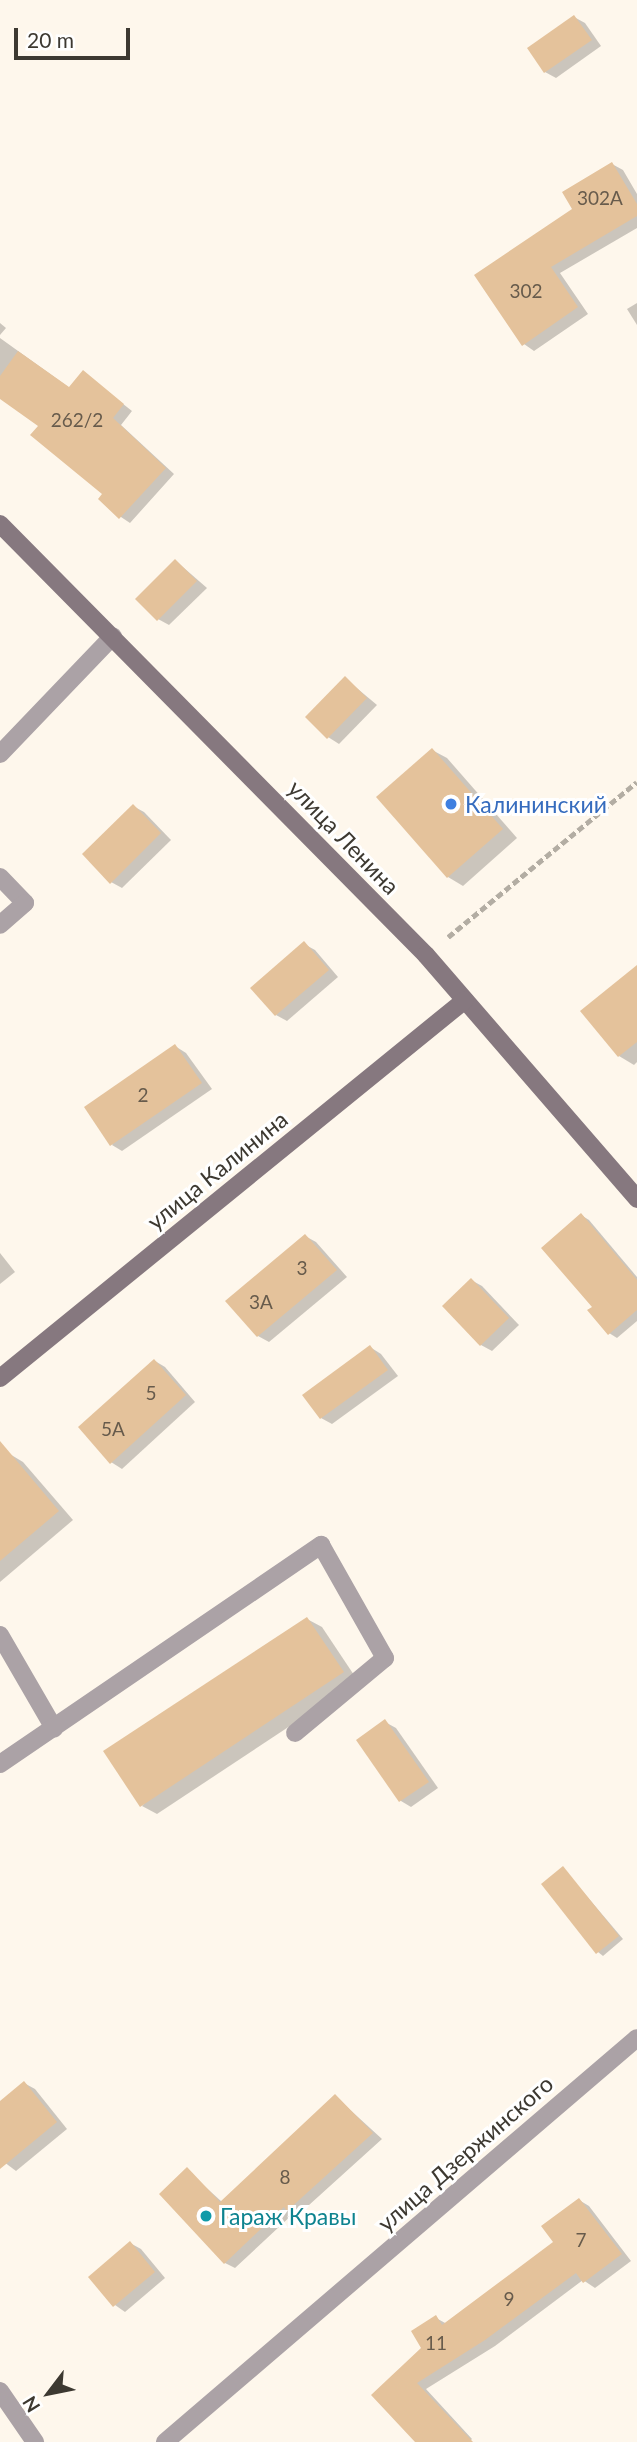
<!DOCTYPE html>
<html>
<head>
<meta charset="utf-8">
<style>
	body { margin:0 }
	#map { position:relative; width:637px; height:2442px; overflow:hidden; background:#fef7ec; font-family:Lato,sans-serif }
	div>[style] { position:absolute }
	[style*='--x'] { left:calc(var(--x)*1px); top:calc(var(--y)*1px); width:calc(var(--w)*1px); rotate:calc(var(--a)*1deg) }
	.shadow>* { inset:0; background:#0003 }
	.building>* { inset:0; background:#e4c29b }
	.path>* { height:4.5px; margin-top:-2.25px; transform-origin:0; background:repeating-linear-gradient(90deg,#b3ada3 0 7px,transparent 0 10.5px) }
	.lane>* { height:18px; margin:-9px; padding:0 9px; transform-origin:9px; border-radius:9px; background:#aba2a6 }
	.street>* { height:18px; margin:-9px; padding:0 9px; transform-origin:9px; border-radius:9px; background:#aba2a6 }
	.secondary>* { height:18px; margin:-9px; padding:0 9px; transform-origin:9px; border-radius:9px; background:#86787f }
	.dots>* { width:19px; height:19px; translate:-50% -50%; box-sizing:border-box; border:4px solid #fff; border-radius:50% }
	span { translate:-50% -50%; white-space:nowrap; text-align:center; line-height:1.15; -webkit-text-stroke:6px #fff; paint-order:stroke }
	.number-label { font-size:19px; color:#675b4c }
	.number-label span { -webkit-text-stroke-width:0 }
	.shop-label { font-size:23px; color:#366cbe }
	.left { translate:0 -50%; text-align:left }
	.street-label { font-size:23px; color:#3d3931 }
	.culture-label { font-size:23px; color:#0d838f }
	.north { position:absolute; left:14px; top:2358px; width:70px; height:70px; -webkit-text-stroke:5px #fff; paint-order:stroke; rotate:238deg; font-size:19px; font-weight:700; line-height:28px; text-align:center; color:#3d3931 }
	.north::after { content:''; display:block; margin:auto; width:24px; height:32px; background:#3d3931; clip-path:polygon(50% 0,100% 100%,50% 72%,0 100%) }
	.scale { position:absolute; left:14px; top:28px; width:116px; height:32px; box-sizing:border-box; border:4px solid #3d3931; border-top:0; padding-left:9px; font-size:21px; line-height:24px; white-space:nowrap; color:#3d3931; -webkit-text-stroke:5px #fff; paint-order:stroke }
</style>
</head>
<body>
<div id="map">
	<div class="shadow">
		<i style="clip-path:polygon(574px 17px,585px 23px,601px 46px,556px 78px,545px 72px)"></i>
		<i style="clip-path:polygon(612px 164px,623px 170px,637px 194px,637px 228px,560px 273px,588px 314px,534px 351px,524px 344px,477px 275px,575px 209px)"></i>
		<i style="clip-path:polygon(637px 303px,637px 325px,627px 309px)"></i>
		<i style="clip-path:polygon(0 323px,6px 328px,0 335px)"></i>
		<i style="clip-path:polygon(0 338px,71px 389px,84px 373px,132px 411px,121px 425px,174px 474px,130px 523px,121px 517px,104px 494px,40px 426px,0 397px)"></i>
		<i style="clip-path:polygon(176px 561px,207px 588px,169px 625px,158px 619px)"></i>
		<i style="clip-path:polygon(346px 679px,377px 705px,339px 744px,328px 737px)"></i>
		<i style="clip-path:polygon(432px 750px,447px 758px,517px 838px,463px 886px,448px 877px)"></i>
		<i style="clip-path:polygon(133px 806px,144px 812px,171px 840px,122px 888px,111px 882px)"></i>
		<i style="clip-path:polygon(304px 944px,315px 950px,338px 977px,287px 1021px,276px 1015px)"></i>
		<i style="clip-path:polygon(637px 968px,637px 1062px,634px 1065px,619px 1056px)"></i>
		<i style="clip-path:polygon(175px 1046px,186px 1053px,212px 1089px,122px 1151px,112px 1145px)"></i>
		<i style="clip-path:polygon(581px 1215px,589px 1220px,637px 1277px,637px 1321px,617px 1338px,609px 1333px,594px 1307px)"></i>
		<i style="clip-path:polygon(305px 1236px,316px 1242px,347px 1277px,269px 1342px,258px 1336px,228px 1301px)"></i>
		<i style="clip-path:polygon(0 1253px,15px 1272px,0 1284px)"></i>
		<i style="clip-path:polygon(471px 1280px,482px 1286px,519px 1325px,492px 1351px,481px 1345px)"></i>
		<i style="clip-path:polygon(370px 1347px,381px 1354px,398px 1376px,332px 1424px,321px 1418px)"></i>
		<i style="clip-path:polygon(155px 1361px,165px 1367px,195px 1402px,122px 1469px,111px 1462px)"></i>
		<i style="clip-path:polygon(8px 1453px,23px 1462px,73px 1520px,0 1582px,0 1460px)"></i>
		<i style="clip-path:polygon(307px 1619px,322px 1627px,358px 1681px,157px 1814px,142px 1806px)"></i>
		<i style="clip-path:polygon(385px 1722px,396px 1728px,438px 1788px,411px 1807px,401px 1801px)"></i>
		<i style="clip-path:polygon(563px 1868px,623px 1939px,603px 1956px,598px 1952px)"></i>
		<i style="clip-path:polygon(24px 2083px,35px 2089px,67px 2129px,16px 2171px,0 2159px,0 2103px)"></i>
		<i style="clip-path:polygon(335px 2096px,382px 2139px,298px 2215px,294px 2213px,235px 2268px,225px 2263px,187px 2170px,222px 2202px)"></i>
		<i style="clip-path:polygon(579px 2200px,589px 2206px,631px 2261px,595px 2288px,583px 2280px,495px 2346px,426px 2389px,472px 2439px,469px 2442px,418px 2442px,374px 2396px,423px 2348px,436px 2318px,447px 2324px,555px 2243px)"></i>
		<i style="clip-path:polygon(130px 2243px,141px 2249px,165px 2278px,125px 2312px,115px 2305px)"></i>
	</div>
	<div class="building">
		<i style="clip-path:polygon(574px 15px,592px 40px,544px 73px,527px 48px)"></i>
		<i style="clip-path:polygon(612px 162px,637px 204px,637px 216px,551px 267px,578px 307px,522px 346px,474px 275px,572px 209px,562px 192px)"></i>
		<i style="clip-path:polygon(18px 351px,69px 387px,83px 370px,124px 404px,113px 418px,166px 468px,119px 519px,98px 499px,102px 494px,30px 435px,38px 426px,0 399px,0 376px)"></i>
		<i style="clip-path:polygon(175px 559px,197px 581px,157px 621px,135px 599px)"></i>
		<i style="clip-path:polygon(345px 676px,367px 698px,327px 739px,305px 717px)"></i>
		<i style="clip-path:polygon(432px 748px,503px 829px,447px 878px,376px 797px)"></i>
		<i style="clip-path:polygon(133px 804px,161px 833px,110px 884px,82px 854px)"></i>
		<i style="clip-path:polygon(304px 941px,329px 970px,275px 1016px,250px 988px)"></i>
		<i style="clip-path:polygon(637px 965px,637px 1042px,618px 1057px,580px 1011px)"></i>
		<i style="clip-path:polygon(175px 1044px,202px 1083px,110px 1146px,84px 1107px)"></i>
		<i style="clip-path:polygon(581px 1213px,637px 1280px,637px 1310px,608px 1335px,587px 1310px,592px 1307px,541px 1248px)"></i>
		<i style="clip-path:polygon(305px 1234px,337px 1270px,257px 1337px,225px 1301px)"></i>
		<i style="clip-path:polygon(471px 1278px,509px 1318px,480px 1346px,442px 1306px)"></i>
		<i style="clip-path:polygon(370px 1345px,388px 1370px,320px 1419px,302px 1395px)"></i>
		<i style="clip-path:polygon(154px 1359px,186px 1395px,110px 1464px,78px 1427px)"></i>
		<i style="clip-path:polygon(0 1441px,59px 1511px,0 1561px)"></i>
		<i style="clip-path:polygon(307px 1617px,344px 1672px,140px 1807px,103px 1751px)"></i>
		<i style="clip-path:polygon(385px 1719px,429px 1782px,399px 1802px,356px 1740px)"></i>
		<i style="clip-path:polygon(563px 1866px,619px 1936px,596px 1954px,541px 1884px)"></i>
		<i style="clip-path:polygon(24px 2081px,57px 2122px,0 2169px,0 2101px)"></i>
		<i style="clip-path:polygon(335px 2094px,373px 2133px,287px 2211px,284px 2207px,224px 2264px,159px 2194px,187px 2167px,220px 2202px)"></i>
		<i style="clip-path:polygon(579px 2198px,622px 2254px,583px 2283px,576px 2273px,485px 2340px,417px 2383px,473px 2442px,415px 2442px,371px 2395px,421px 2348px,411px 2331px,436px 2315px,442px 2325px,553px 2242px,541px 2226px)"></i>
		<i style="clip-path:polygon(130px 2241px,155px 2272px,113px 2307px,88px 2277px)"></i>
	</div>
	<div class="path">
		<i style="--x:448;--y:937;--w:244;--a:-39.4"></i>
	</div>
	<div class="lane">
		<i style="--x:0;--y:754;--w:163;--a:-46.2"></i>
		<i style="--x:0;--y:877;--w:36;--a:46"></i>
		<i style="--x:25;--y:903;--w:33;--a:139"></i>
		<i style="--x:0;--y:1635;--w:108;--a:59.9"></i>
		<i style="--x:0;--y:1764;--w:389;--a:-34.3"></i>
		<i style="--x:321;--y:1545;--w:130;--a:60.5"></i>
		<i style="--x:385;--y:1658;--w:117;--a:140.2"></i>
	</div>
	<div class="street">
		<i style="--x:0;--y:2391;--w:62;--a:55.5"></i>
		<i style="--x:165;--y:2442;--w:621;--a:-40.56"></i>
	</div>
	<div class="secondary">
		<i style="--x:0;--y:524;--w:606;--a:45.33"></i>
		<i style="--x:426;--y:955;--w:323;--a:49.1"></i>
		<i style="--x:0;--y:1378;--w:599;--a:-39.11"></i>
	</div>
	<div class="dots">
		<i style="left:451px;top:804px;background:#3f7fe0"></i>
		<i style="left:206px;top:2216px;background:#0f9aa8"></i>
	</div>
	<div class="number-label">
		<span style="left:600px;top:198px">302А</span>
		<span style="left:526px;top:291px">302</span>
		<span style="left:77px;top:420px">262/2</span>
		<span style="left:143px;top:1095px">2</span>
		<span style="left:302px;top:1268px">3</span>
		<span style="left:261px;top:1302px">3А</span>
		<span style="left:151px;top:1393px">5</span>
		<span style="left:113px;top:1429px">5А</span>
		<span style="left:285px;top:2177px">8</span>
		<span style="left:581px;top:2240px">7</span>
		<span style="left:509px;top:2299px">9</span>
		<span style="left:436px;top:2343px">11</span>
	</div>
	<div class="shop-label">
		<span class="left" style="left:465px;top:804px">Калининский</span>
	</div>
	<div class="street-label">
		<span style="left:344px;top:837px;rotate:46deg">улица Ленина</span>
		<span style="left:217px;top:1170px;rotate:-39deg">улица Калинина</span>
		<span style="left:465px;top:2153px;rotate:-41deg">улица Дзержинского</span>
	</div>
	<div class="culture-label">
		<span class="left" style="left:220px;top:2216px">Гараж Кравы</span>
	</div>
	<div class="north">N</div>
	<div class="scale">20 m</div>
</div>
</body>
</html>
